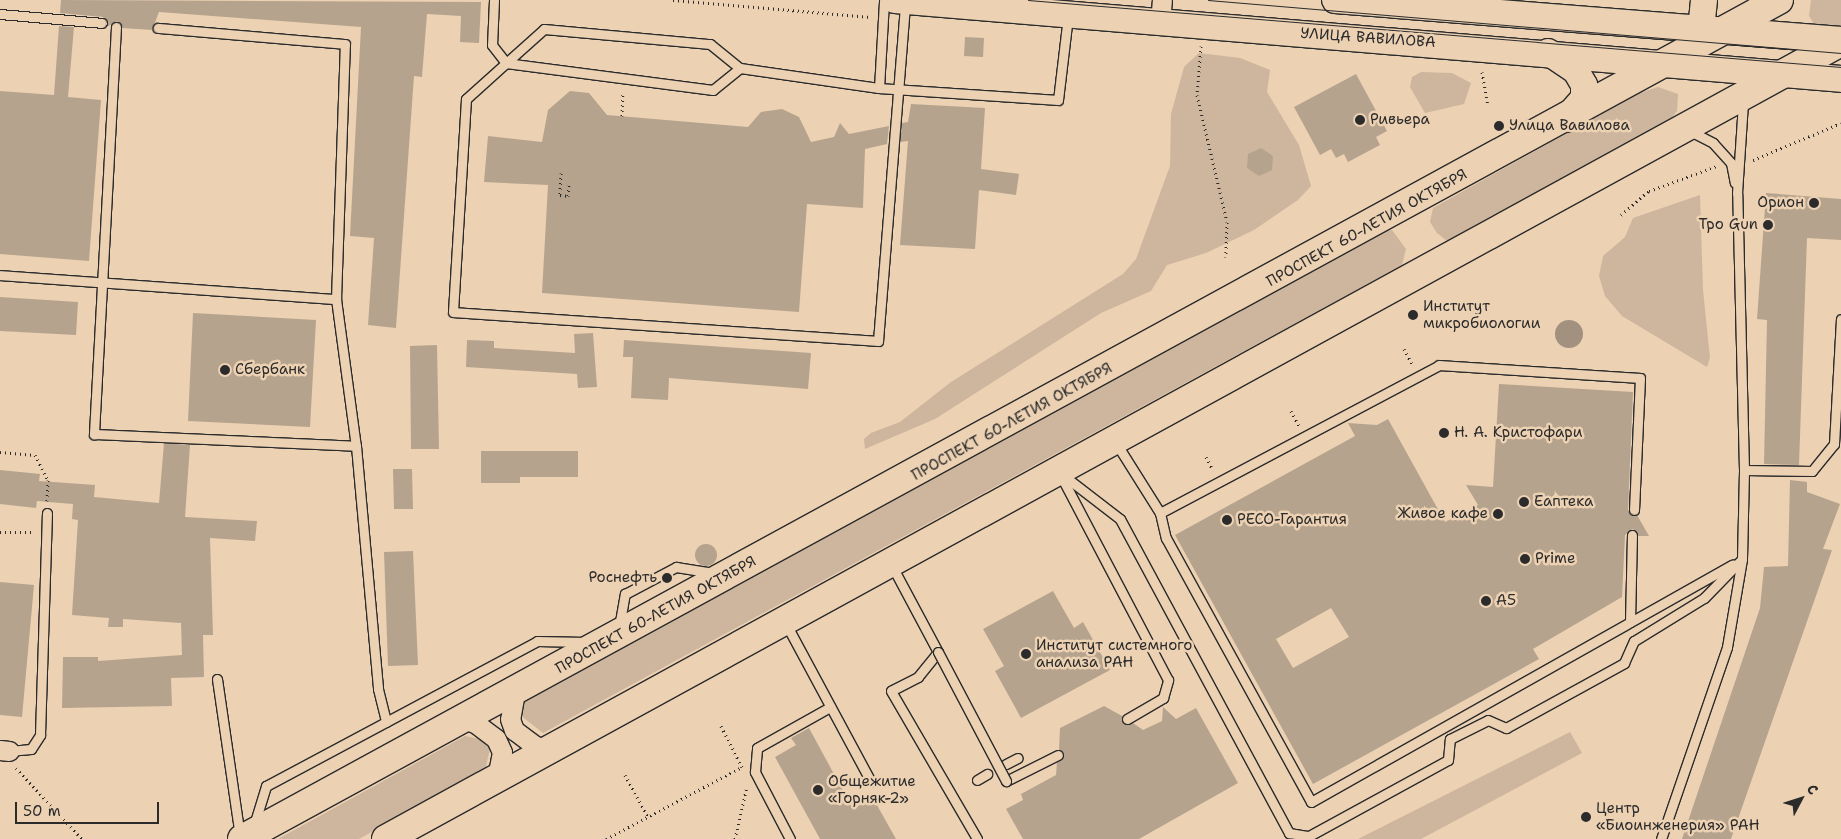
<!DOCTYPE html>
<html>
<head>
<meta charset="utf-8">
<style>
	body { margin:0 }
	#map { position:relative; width:1841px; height:839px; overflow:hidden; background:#ecd1b3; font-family:"Shantell Sans",sans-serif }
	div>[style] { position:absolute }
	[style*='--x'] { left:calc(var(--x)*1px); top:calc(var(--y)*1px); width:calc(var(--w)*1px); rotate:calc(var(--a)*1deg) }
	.green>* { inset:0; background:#cdb69d }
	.water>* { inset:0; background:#a2917f }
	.round { border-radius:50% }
	.building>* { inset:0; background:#b6a38e }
	.path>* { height:3px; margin-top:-1.5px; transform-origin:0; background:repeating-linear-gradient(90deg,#2b2b2b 0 1px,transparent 0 5px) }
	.roads { filter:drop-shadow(1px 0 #2b2b2b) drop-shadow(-1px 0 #2b2b2b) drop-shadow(0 1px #2b2b2b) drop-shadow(0 -1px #2b2b2b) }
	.lane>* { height:9px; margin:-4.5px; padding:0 4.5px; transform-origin:4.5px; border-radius:4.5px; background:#ecd1b3 }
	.street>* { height:19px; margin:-9.5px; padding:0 9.5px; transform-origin:9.5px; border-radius:9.5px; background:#ecd1b3 }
	.secondary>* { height:26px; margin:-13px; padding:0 13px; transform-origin:13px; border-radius:13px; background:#ecd1b3 }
	.primary>* { height:28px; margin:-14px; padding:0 14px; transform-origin:14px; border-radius:14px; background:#ecd1b3 }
	.tram>* { height:1px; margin:-0.5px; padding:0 0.5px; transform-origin:0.5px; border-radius:0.5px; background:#2b2b2b }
	.bridges { filter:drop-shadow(1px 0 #2b2b2b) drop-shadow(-1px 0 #2b2b2b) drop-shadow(0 1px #2b2b2b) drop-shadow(0 -1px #2b2b2b) }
	.lane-bridge>* { height:9px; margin:-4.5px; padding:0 4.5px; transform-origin:4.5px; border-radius:4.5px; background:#ecd1b3 }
	.dots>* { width:14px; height:14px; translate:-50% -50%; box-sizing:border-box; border:2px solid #ecd1b3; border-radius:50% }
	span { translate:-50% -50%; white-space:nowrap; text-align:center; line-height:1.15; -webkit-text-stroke:5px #ecd1b3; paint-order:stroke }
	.street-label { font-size:15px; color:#2b2b2b }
	.poi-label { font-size:15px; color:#2b2b2b }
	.left { translate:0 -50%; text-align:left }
	.right { translate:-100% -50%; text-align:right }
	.north { position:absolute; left:1776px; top:774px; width:50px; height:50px; -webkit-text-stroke:4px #ecd1b3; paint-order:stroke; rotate:50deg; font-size:14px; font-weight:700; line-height:20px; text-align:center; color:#2b2b2b }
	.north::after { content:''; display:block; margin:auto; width:18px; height:22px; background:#2b2b2b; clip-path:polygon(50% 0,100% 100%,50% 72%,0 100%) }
	.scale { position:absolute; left:15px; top:802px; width:144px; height:22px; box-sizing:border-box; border:2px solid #2b2b2b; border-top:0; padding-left:6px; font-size:15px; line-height:18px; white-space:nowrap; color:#2b2b2b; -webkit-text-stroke:4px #ecd1b3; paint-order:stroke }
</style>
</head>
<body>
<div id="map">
	<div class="green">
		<i style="clip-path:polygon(1811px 0,1841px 0,1841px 25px,1815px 25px,1809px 16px)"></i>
		<i style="clip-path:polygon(1199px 53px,1240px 58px,1270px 70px,1267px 92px,1299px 145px,1311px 186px,1298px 200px,1254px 230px,1206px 253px,1167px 265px,1151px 291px,1101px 313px,935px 419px,865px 449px,864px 439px,871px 433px,900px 422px,951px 382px,1123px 274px,1136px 259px,1170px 166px,1171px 114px,1184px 67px)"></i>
		<i style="clip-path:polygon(1421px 72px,1452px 73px,1471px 83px,1464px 104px,1425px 113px,1410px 87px,1412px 77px)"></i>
		<i style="clip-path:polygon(1658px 87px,1678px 94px,1677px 111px,1666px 125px,1459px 239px,1446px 240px,1437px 233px,1430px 222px,1433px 208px,1639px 93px)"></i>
		<i style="clip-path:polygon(1700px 195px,1703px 290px,1710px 358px,1707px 367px,1622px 316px,1605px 296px,1599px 276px,1603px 256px,1625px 237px,1633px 218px)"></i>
		<i style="clip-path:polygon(1392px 230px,1406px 249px,1402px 265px,543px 733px,520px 715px,524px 698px,1378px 232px)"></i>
		<i style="clip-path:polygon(1570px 732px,1582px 753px,1421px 839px,1358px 839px)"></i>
		<i style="clip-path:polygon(465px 736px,484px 740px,490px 749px,485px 770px,359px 839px,278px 839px)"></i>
	</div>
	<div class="water">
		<i class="round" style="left:1555px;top:320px;width:28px;height:28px"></i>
	</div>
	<div class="building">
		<i style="clip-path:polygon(61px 0,481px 2px,479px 43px,460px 42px,461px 16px,427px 14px,422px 77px,414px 76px,396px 328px,368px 325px,374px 238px,350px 236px,361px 27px,159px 12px,152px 30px,122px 28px,117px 21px,107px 27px,103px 17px,60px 13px)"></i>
		<i style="clip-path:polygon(59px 26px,74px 27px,68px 97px,101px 100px,89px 261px,0 254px,0 91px,54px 95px)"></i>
		<i style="clip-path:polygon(965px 37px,984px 38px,983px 57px,964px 56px)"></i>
		<i style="clip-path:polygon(1356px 74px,1387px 131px,1376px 137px,1380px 145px,1348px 162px,1344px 154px,1336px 158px,1331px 149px,1320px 155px,1294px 107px)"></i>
		<i style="clip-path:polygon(570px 91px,589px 93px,607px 115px,748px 127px,761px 112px,782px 109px,799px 117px,811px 142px,834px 137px,840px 123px,849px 134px,889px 126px,887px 144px,865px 149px,863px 208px,807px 204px,799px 312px,542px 293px,548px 185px,484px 182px,488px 136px,542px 142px,548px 110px)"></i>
		<i style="clip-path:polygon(911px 104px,985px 108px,981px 169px,1019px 174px,1016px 195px,979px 190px,975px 249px,900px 245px,908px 141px,900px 142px,902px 123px,908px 122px)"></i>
		<i style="clip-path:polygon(1261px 148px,1273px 156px,1272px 170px,1259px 176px,1247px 168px,1248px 154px)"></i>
		<i style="clip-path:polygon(1766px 193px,1841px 199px,1841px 240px,1807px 238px,1799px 465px,1764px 464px,1767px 320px,1757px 319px)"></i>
		<i style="clip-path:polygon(0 297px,78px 302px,76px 335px,0 331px)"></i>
		<i style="clip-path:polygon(193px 313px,316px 320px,310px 427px,188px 421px)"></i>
		<i style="clip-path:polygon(593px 333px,597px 387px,578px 388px,577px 374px,466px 367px,467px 340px,494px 341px,494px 348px,575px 353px,574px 334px)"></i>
		<i style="clip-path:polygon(624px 340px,811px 353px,808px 389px,669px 378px,668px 400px,631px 398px,633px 357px,623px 357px)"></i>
		<i style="clip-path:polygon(437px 345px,439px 449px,411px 449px,410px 346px)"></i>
		<i style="clip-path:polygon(evenodd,1499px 384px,1633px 392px,1628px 510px,1637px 515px,1649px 536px,1638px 536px,1633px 529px,1625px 535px,1622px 597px,1533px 649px,1539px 659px,1313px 784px,1175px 535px,1355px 436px,1348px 423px,1377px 425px,1388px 419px,1445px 522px,1478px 505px,1466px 485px,1493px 487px,1499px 384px,1331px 608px,1349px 637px,1293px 668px,1276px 639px,1331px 608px)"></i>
		<i style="clip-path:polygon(164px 443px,190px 445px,185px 517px,257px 521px,255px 541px,210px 538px,213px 635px,203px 635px,204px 677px,171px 678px,172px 706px,62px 708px,63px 657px,98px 657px,98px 661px,182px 655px,181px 623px,123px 619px,123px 627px,108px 627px,109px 618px,72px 615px,78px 520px,72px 519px,73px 504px,37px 501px,36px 508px,0 504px,0 470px,40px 474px,39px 481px,95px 485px,94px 497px,159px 503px)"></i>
		<i style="clip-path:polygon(481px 451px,578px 451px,578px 477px,520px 477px,520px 483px,481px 483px)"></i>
		<i style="clip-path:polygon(393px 469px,412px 469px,413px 509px,394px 509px)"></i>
		<i style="clip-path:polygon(1790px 480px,1807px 482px,1807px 492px,1840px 504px,1823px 549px,1832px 550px,1731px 839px,1682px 839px,1760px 608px,1764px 567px,1788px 566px)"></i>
		<i class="round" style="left:695px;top:544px;width:22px;height:22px"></i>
		<i style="clip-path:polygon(413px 551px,418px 665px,388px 666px,384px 552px)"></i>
		<i style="clip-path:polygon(0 582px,34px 585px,22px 717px,0 715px)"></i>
		<i style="clip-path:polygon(1053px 591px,1074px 628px,1083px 622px,1110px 670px,1021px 718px,995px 671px,1004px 666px,983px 629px)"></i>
		<i style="clip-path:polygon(1104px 706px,1122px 716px,1124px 724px,1133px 723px,1143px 730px,1162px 721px,1163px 707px,1176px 719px,1196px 708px,1238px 783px,1139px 839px,1023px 839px,1006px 809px,1023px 800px,1021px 794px,1056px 775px,1057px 762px,1064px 756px,1059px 749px,1060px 728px)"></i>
		<i style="clip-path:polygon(809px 728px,853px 809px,873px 798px,896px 839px,820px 839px,775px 757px,796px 745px,791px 738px)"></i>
	</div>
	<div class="path">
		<i style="--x:673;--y:0;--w:198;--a:4.9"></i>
		<i style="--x:1201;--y:46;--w:49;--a:94.7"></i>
		<i style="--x:1197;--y:95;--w:130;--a:76.7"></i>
		<i style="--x:1227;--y:222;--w:35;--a:92"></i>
		<i style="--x:1482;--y:72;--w:34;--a:80"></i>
		<i style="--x:622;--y:116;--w:24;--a:-88"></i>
		<i style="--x:1753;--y:160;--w:95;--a:-22.8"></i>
		<i style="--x:561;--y:173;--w:22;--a:93"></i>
		<i style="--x:560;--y:195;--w:8;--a:7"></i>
		<i style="--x:568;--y:196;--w:11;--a:-85"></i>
		<i style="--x:1621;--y:215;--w:37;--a:-41"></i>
		<i style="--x:1649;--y:191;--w:72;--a:-20.2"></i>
		<i style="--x:1404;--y:349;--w:17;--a:62"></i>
		<i style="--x:1291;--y:411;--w:17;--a:62"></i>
		<i style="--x:0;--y:452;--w:35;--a:5"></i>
		<i style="--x:35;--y:455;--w:28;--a:63"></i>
		<i style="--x:48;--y:480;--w:21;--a:93"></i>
		<i style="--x:1206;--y:457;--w:15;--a:62"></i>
		<i style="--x:0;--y:532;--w:34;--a:0"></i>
		<i style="--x:16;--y:768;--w:97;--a:47.1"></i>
		<i style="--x:625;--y:775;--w:48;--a:61.3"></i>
		<i style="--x:606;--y:839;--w:154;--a:-27.9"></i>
		<i style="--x:742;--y:767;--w:48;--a:-117.1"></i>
		<i style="--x:735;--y:839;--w:54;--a:-77.2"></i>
	</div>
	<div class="roads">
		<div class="lane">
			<i style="--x:494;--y:0;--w:45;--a:92.5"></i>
			<i style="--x:492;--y:45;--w:23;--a:52"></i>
			<i style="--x:506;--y:63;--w:54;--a:138"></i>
			<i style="--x:466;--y:99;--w:213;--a:93.5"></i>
			<i style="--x:453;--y:312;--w:426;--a:3.9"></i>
			<i style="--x:878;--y:341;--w:339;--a:-85.4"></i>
			<i style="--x:0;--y:14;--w:102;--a:5"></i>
			<i style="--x:116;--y:27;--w:408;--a:93.1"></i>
			<i style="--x:94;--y:434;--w:262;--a:2.6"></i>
			<i style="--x:740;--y:68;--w:35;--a:141"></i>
			<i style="--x:713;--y:90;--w:209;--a:-172.6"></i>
			<i style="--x:506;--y:63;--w:51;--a:-41.8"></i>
			<i style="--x:544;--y:29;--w:167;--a:5.2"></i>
			<i style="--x:710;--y:44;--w:38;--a:39"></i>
			<i style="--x:740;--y:68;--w:140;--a:8.2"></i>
			<i style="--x:879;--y:88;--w:179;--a:3.8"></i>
			<i style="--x:1058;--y:100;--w:85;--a:-83.2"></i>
			<i style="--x:879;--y:88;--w:88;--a:-86.7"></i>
			<i style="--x:1688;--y:130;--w:28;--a:27"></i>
			<i style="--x:1713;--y:143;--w:27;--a:48"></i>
			<i style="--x:1731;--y:163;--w:20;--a:79"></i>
			<i style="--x:0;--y:275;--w:337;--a:4.1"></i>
			<i style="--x:336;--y:299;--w:255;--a:-88"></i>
			<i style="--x:345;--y:44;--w:188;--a:-175.1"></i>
			<i style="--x:336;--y:299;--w:148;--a:82.3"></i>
			<i style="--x:356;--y:446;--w:244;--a:84.8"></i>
			<i style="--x:378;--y:689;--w:34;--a:76"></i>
			<i style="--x:1116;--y:443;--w:83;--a:57.8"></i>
			<i style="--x:1160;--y:513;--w:316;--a:-27.9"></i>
			<i style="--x:1439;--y:365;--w:201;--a:3.7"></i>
			<i style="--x:1640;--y:378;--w:132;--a:92.6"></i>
			<i style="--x:1744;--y:470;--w:68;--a:0.8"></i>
			<i style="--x:1812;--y:471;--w:35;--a:-51"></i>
			<i style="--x:1834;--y:444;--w:125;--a:-86.8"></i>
			<i style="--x:1160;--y:513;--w:26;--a:77"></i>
			<i style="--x:1166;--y:538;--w:301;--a:61.2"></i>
			<i style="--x:1311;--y:802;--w:484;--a:-29.4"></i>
			<i style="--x:892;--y:566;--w:98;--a:61.9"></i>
			<i style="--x:938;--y:652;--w:32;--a:129"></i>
			<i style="--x:918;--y:677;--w:30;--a:153"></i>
			<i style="--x:891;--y:691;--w:171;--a:59.8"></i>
			<i style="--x:1630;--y:622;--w:87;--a:-88.7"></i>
			<i style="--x:786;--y:624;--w:179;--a:61.7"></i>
			<i style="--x:619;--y:627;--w:34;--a:-80"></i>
			<i style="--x:625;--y:594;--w:58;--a:-27.9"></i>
			<i style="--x:676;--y:567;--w:38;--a:9"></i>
			<i style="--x:217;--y:679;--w:159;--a:81.7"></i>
			<i style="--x:1127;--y:719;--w:42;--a:-30.3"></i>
			<i style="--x:1163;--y:698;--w:19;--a:-74"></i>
			<i style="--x:1168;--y:680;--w:235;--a:-117.7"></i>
			<i style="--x:1059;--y:472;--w:77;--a:37.6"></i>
			<i style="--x:1120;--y:519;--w:357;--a:61.7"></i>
			<i style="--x:1289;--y:833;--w:20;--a:9"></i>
			<i style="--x:1309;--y:836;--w:158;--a:-28.7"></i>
			<i style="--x:1448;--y:760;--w:21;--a:-85"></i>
			<i style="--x:1450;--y:739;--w:42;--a:-26.6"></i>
			<i style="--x:1488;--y:720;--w:20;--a:24"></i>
			<i style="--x:1506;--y:728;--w:135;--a:-28.8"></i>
			<i style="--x:1624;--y:663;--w:24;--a:-66"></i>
			<i style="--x:1634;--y:641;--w:82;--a:-31.6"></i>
			<i style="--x:1704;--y:598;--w:54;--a:-45.7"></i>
			<i style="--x:9;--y:751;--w:22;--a:-5"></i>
			<i style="--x:31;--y:749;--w:17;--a:-57"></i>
			<i style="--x:40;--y:735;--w:222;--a:-88.2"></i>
			<i style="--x:1006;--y:764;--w:13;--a:-27"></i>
			<i style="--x:977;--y:780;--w:12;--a:-31"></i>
			<i style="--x:1006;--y:781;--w:58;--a:-26.6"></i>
			<i style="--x:254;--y:825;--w:41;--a:-72.9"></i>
			<i style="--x:266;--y:786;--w:307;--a:-28.1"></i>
			<i style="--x:537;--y:641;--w:49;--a:1.2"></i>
			<i style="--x:790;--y:839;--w:76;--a:-117.6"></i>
			<i style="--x:755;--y:772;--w:24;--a:-85"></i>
			<i style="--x:757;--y:748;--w:84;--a:-29.3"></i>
			<i style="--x:1661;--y:839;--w:203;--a:-71"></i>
			<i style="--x:1727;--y:647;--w:89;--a:-80.3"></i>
			<i style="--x:1742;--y:559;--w:89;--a:-88.7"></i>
			<i style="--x:1744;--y:470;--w:277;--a:-91.4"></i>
			<i style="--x:1737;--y:193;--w:91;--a:-86.2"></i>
		</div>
		<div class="street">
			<i style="--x:1160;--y:22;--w:22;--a:-85"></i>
			<i style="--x:515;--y:692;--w:27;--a:100"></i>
			<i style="--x:510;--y:719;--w:12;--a:70"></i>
			<i style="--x:514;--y:730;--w:26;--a:37"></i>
			<i style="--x:535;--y:746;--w:16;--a:11"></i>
			<i style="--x:462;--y:719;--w:14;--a:17"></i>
			<i style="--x:475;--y:723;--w:26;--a:37"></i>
			<i style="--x:496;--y:739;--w:14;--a:65"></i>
			<i style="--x:502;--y:752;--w:26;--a:101"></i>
			<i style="--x:0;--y:750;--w:9;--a:6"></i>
		</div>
		<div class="secondary">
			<i style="--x:895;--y:0;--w:949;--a:4.77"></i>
			<i style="--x:1335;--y:0;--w:508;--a:4.52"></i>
			<i style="--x:1701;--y:29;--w:29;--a:-84"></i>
			<i style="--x:1548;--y:52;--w:34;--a:34"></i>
			<i style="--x:1576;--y:71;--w:16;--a:60"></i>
			<i style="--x:1584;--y:85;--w:13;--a:90"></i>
			<i style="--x:1584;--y:98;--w:28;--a:131"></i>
		</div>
		<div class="primary">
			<i style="--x:242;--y:839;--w:1751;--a:-28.63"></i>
			<i style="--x:386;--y:839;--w:1659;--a:-28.71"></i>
		</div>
	</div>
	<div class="tram">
		<i style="--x:1028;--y:0;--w:816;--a:4.71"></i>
		<i style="--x:1208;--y:0;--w:635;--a:4.79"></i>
	</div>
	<div class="bridges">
		<div class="lane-bridge">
			<i style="--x:938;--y:652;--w:146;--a:62.2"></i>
		</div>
	</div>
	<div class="dots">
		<i style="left:1360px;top:120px;background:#2b2b2b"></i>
		<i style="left:1499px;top:126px;background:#2b2b2b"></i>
		<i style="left:1814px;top:203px;background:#2b2b2b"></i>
		<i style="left:1768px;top:225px;background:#2b2b2b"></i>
		<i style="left:1413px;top:315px;background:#2b2b2b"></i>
		<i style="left:225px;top:370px;background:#2b2b2b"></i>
		<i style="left:1444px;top:433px;background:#2b2b2b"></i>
		<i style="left:1524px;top:502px;background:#2b2b2b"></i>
		<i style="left:1498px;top:514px;background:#2b2b2b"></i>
		<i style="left:1227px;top:520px;background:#2b2b2b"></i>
		<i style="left:1525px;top:559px;background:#2b2b2b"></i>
		<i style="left:667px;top:578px;background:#2b2b2b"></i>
		<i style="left:1486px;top:601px;background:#2b2b2b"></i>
		<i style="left:1026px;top:654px;background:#2b2b2b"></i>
		<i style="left:818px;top:790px;background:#2b2b2b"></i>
		<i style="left:1586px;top:817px;background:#2b2b2b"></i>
	</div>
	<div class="street-label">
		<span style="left:1368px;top:38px;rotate:4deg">УЛИЦА ВАВИЛОВА</span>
		<span style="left:1367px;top:228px;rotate:-29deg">ПРОСПЕКТ 60-ЛЕТИЯ ОКТЯБРЯ</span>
		<span style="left:1012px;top:422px;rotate:-29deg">ПРОСПЕКТ 60-ЛЕТИЯ ОКТЯБРЯ</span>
		<span style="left:656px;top:615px;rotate:-29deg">ПРОСПЕКТ 60-ЛЕТИЯ ОКТЯБРЯ</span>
	</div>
	<div class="poi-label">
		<span class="left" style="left:1370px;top:120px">Ривьера</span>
		<span class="left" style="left:1509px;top:126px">Улица Вавилова</span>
		<span class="right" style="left:1804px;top:203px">Орион</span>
		<span class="right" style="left:1758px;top:225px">Tpo Gun</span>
		<span class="left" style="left:1423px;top:315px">Институт<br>микробиологии</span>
		<span class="left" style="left:235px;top:370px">Сбербанк</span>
		<span class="left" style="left:1454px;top:433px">Н. А. Кристофари</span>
		<span class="left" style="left:1534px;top:502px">Еаптека</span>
		<span class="right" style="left:1488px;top:514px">Живое кафе</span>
		<span class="left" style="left:1237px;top:520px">РЕСО-Гарантия</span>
		<span class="left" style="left:1535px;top:559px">Prime</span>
		<span class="right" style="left:657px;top:578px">Роснефть</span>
		<span class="left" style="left:1496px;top:601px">А5</span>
		<span class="left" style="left:1036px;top:654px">Институт системного<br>анализа РАН</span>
		<span class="left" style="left:828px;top:790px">Общежитие<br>«Горняк-2»</span>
		<span class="left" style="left:1596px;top:817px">Центр<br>«Биоинженерия» РАН</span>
	</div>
	<div class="north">С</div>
	<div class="scale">50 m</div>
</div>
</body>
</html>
